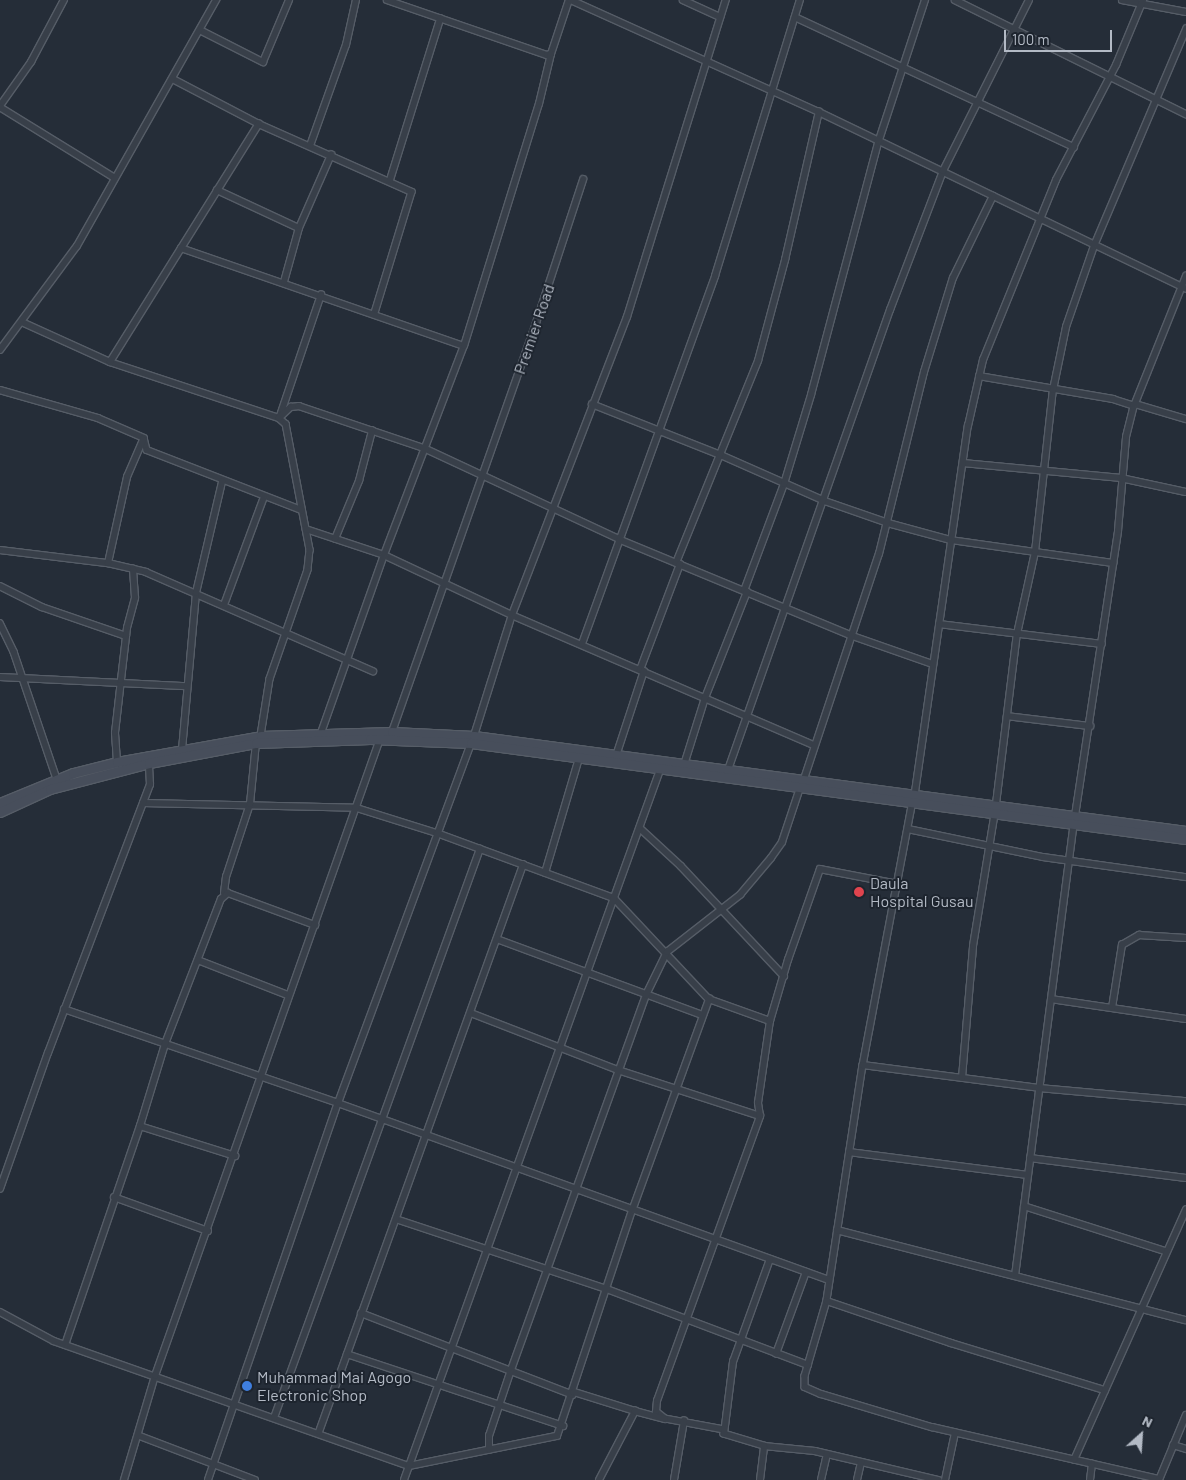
<!DOCTYPE html>
<html>
<head>
<meta charset="utf-8">
<style>
	body { margin:0 }
	#map { position:relative; width:1186px; height:1480px; overflow:hidden; background:#252d38; font-family:Barlow,sans-serif }
	div>[style] { position:absolute }
	[style*='--x'] { left:calc(var(--x)*1px); top:calc(var(--y)*1px); width:calc(var(--w)*1px); rotate:calc(var(--a)*1deg) }
	.roads { filter:drop-shadow(1px 0 #565d67) drop-shadow(-1px 0 #565d67) drop-shadow(0 1px #565d67) drop-shadow(0 -1px #565d67) }
	.street>* { height:5.5px; margin:-2.75px; padding:0 2.75px; transform-origin:2.75px; border-radius:2.75px; background:#383f49 }
	.secondary>* { height:9px; margin:-4.5px; padding:0 4.5px; transform-origin:4.5px; border-radius:4.5px; background:#474e5b }
	.dots>* { width:14px; height:14px; translate:-50% -50%; box-sizing:border-box; border:2px solid #1d242e; border-radius:50% }
	span { translate:-50% -50%; white-space:nowrap; text-align:center; line-height:1.15; -webkit-text-stroke:4px #1d242e; paint-order:stroke }
	.street-label { font-size:16px; color:#b3bac5 }
	.poi-label { font-size:16px; color:#b3bac5 }
	.left { translate:0 -50%; text-align:left }
	.north { position:absolute; left:1116px; top:1410px; width:50px; height:50px; -webkit-text-stroke:4px #1d242e; paint-order:stroke; rotate:26deg; font-size:14px; font-weight:700; line-height:20px; text-align:center; color:#b3bac5 }
	.north::after { content:''; display:block; margin:auto; width:18px; height:22px; background:#b3bac5; clip-path:polygon(50% 0,100% 100%,50% 72%,0 100%) }
	.scale { position:absolute; left:1004px; top:30px; width:108px; height:22px; box-sizing:border-box; border:2px solid #b3bac5; border-top:0; padding-left:6px; font-size:15px; line-height:18px; white-space:nowrap; color:#b3bac5; -webkit-text-stroke:4px #1d242e; paint-order:stroke }
</style>
</head>
<body>
<div id="map">
	<div class="roads">
		<div class="street">
			<i style="--x:387;--y:0;--w:169;--a:19"></i>
			<i style="--x:547;--y:55;--w:4;--a:-14"></i>
			<i style="--x:551;--y:54;--w:57;--a:-71.6"></i>
			<i style="--x:571;--y:0;--w:272;--a:24.3"></i>
			<i style="--x:819;--y:112;--w:407;--a:25.7"></i>
			<i style="--x:683;--y:0;--w:41;--a:24.7"></i>
			<i style="--x:955;--y:0;--w:258;--a:26.3"></i>
			<i style="--x:1122;--y:0;--w:65;--a:10.6"></i>
			<i style="--x:795;--y:17;--w:308;--a:25"></i>
			<i style="--x:200;--y:30;--w:71;--a:26.9"></i>
			<i style="--x:263;--y:62;--w:67;--a:-67.2"></i>
			<i style="--x:173;--y:79;--w:97;--a:27.6"></i>
			<i style="--x:259;--y:124;--w:167;--a:24"></i>
			<i style="--x:412;--y:192;--w:127;--a:107"></i>
			<i style="--x:0;--y:106;--w:54;--a:-54.8"></i>
			<i style="--x:31;--y:62;--w:70;--a:-62"></i>
			<i style="--x:0;--y:107;--w:135;--a:31.7"></i>
			<i style="--x:310;--y:146;--w:107;--a:-70.4"></i>
			<i style="--x:346;--y:45;--w:46;--a:-77.5"></i>
			<i style="--x:390;--y:180;--w:169;--a:-72.7"></i>
			<i style="--x:217;--y:190;--w:90;--a:24.9"></i>
			<i style="--x:181;--y:248;--w:299;--a:19.1"></i>
			<i style="--x:284;--y:282;--w:56;--a:-74.5"></i>
			<i style="--x:299;--y:228;--w:80;--a:-66.3"></i>
			<i style="--x:22;--y:322;--w:97;--a:24.4"></i>
			<i style="--x:110;--y:362;--w:178;--a:18.3"></i>
			<i style="--x:279;--y:418;--w:9;--a:41"></i>
			<i style="--x:286;--y:424;--w:128;--a:79.2"></i>
			<i style="--x:310;--y:550;--w:20;--a:96"></i>
			<i style="--x:308;--y:570;--w:115;--a:109.2"></i>
			<i style="--x:270;--y:679;--w:58;--a:99"></i>
			<i style="--x:0;--y:350;--w:129;--a:-53.5"></i>
			<i style="--x:77;--y:246;--w:283;--a:-60.5"></i>
			<i style="--x:110;--y:362;--w:281;--a:-58"></i>
			<i style="--x:979;--y:376;--w:136;--a:9.7"></i>
			<i style="--x:1113;--y:399;--w:22;--a:18"></i>
			<i style="--x:0;--y:390;--w:102;--a:15.9"></i>
			<i style="--x:98;--y:418;--w:50;--a:23.5"></i>
			<i style="--x:144;--y:438;--w:12;--a:76"></i>
			<i style="--x:147;--y:450;--w:166;--a:21.2"></i>
			<i style="--x:592;--y:404;--w:139;--a:21.6"></i>
			<i style="--x:721;--y:455;--w:114;--a:23.9"></i>
			<i style="--x:825;--y:501;--w:67;--a:19.2"></i>
			<i style="--x:888;--y:523;--w:65;--a:15.1"></i>
			<i style="--x:951;--y:540;--w:164;--a:8.1"></i>
			<i style="--x:1135;--y:404;--w:53;--a:16.4"></i>
			<i style="--x:280;--y:416;--w:128;--a:-71.3"></i>
			<i style="--x:279;--y:418;--w:16;--a:-43"></i>
			<i style="--x:291;--y:407;--w:8;--a:-7"></i>
			<i style="--x:299;--y:406;--w:132;--a:18.6"></i>
			<i style="--x:424;--y:448;--w:217;--a:25"></i>
			<i style="--x:621;--y:540;--w:248;--a:22.5"></i>
			<i style="--x:850;--y:635;--w:88;--a:19.3"></i>
			<i style="--x:963;--y:463;--w:159;--a:5.4"></i>
			<i style="--x:1121;--y:478;--w:66;--a:12.2"></i>
			<i style="--x:306;--y:529;--w:82;--a:18.4"></i>
			<i style="--x:384;--y:555;--w:141;--a:25.1"></i>
			<i style="--x:512;--y:615;--w:329;--a:23.3"></i>
			<i style="--x:335;--y:539;--w:63;--a:-67.5"></i>
			<i style="--x:359;--y:481;--w:52;--a:-75.4"></i>
			<i style="--x:0;--y:550;--w:109;--a:6.9"></i>
			<i style="--x:108;--y:563;--w:39;--a:13"></i>
			<i style="--x:146;--y:572;--w:248;--a:23.6"></i>
			<i style="--x:108;--y:563;--w:88;--a:-77.5"></i>
			<i style="--x:127;--y:477;--w:40;--a:-66.6"></i>
			<i style="--x:676;--y:563;--w:218;--a:-67.9"></i>
			<i style="--x:758;--y:361;--w:105;--a:-75"></i>
			<i style="--x:785;--y:260;--w:152;--a:-77.1"></i>
			<i style="--x:0;--y:586;--w:47;--a:26.6"></i>
			<i style="--x:42;--y:607;--w:89;--a:19"></i>
			<i style="--x:744;--y:591;--w:114;--a:-69.5"></i>
			<i style="--x:784;--y:484;--w:93;--a:-73.1"></i>
			<i style="--x:811;--y:395;--w:264;--a:-75.1"></i>
			<i style="--x:879;--y:140;--w:147;--a:-71.8"></i>
			<i style="--x:224;--y:605;--w:115;--a:-69.7"></i>
			<i style="--x:0;--y:623;--w:32;--a:64"></i>
			<i style="--x:14;--y:652;--w:134;--a:71.3"></i>
			<i style="--x:939;--y:624;--w:164;--a:7"></i>
			<i style="--x:582;--y:644;--w:391;--a:-70.1"></i>
			<i style="--x:715;--y:276;--w:289;--a:-72.9"></i>
			<i style="--x:640;--y:670;--w:113;--a:-69.3"></i>
			<i style="--x:0;--y:677;--w:187;--a:2.8"></i>
			<i style="--x:1007;--y:716;--w:84;--a:6.9"></i>
			<i style="--x:392;--y:732;--w:434;--a:-70.6"></i>
			<i style="--x:536;--y:323;--w:151;--a:-71.8"></i>
			<i style="--x:321;--y:733;--w:189;--a:-70.5"></i>
			<i style="--x:384;--y:555;--w:224;--a:-69.1"></i>
			<i style="--x:464;--y:346;--w:253;--a:-72.8"></i>
			<i style="--x:539;--y:104;--w:51;--a:-76.5"></i>
			<i style="--x:182;--y:750;--w:158;--a:-84.9"></i>
			<i style="--x:196;--y:593;--w:114;--a:-76.8"></i>
			<i style="--x:616;--y:756;--w:89;--a:-71.8"></i>
			<i style="--x:117;--y:762;--w:29;--a:-94"></i>
			<i style="--x:115;--y:733;--w:53;--a:-83.5"></i>
			<i style="--x:121;--y:680;--w:52;--a:-83.4"></i>
			<i style="--x:127;--y:628;--w:31;--a:-75"></i>
			<i style="--x:135;--y:598;--w:29;--a:-94"></i>
			<i style="--x:684;--y:765;--w:70;--a:-72.6"></i>
			<i style="--x:705;--y:698;--w:114;--a:-68.4"></i>
			<i style="--x:728;--y:770;--w:488;--a:-70.6"></i>
			<i style="--x:890;--y:310;--w:149;--a:-69.1"></i>
			<i style="--x:943;--y:171;--w:191;--a:-63.3"></i>
			<i style="--x:804;--y:779;--w:237;--a:-71.6"></i>
			<i style="--x:879;--y:554;--w:187;--a:-76.1"></i>
			<i style="--x:924;--y:372;--w:98;--a:-72.9"></i>
			<i style="--x:953;--y:278;--w:91;--a:-64"></i>
			<i style="--x:915;--y:792;--w:370;--a:-81.8"></i>
			<i style="--x:968;--y:426;--w:68;--a:-77.2"></i>
			<i style="--x:983;--y:360;--w:194;--a:-67.9"></i>
			<i style="--x:1056;--y:180;--w:130;--a:-62.4"></i>
			<i style="--x:1116;--y:65;--w:70;--a:-67.4"></i>
			<i style="--x:913;--y:801;--w:269;--a:100.7"></i>
			<i style="--x:863;--y:1065;--w:239;--a:98.7"></i>
			<i style="--x:827;--y:1301;--w:78;--a:106.3"></i>
			<i style="--x:805;--y:1376;--w:11;--a:90"></i>
			<i style="--x:805;--y:1387;--w:17;--a:24"></i>
			<i style="--x:821;--y:1394;--w:116;--a:16.6"></i>
			<i style="--x:932;--y:1427;--w:233;--a:12.9"></i>
			<i style="--x:143;--y:803;--w:214;--a:1.3"></i>
			<i style="--x:357;--y:808;--w:84;--a:17.4"></i>
			<i style="--x:437;--y:833;--w:189;--a:20.2"></i>
			<i style="--x:614;--y:898;--w:139;--a:46.8"></i>
			<i style="--x:709;--y:999;--w:65;--a:19.8"></i>
			<i style="--x:996;--y:804;--w:171;--a:-83"></i>
			<i style="--x:1017;--y:634;--w:84;--a:-77.6"></i>
			<i style="--x:1035;--y:552;--w:163;--a:-83.7"></i>
			<i style="--x:1053;--y:390;--w:64;--a:-78.3"></i>
			<i style="--x:1066;--y:327;--w:86;--a:-70.9"></i>
			<i style="--x:1094;--y:246;--w:236;--a:-67"></i>
			<i style="--x:640;--y:828;--w:56;--a:42.8"></i>
			<i style="--x:681;--y:866;--w:151;--a:46.9"></i>
			<i style="--x:908;--y:829;--w:138;--a:11.7"></i>
			<i style="--x:1043;--y:857;--w:144;--a:8"></i>
			<i style="--x:545;--y:873;--w:120;--a:-73.5"></i>
			<i style="--x:224;--y:893;--w:16;--a:-83"></i>
			<i style="--x:226;--y:877;--w:77;--a:-71.8"></i>
			<i style="--x:250;--y:804;--w:61;--a:-84.4"></i>
			<i style="--x:497;--y:939;--w:219;--a:20.3"></i>
			<i style="--x:198;--y:960;--w:97;--a:21.3"></i>
			<i style="--x:1051;--y:999;--w:136;--a:8.4"></i>
			<i style="--x:1112;--y:1008;--w:64;--a:-81"></i>
			<i style="--x:1122;--y:945;--w:20;--a:-30"></i>
			<i style="--x:1139;--y:935;--w:47;--a:3.7"></i>
			<i style="--x:64;--y:1009;--w:290;--a:18.9"></i>
			<i style="--x:338;--y:1103;--w:522;--a:19.82"></i>
			<i style="--x:471;--y:1013;--w:158;--a:21.2"></i>
			<i style="--x:618;--y:1070;--w:149;--a:17.9"></i>
			<i style="--x:863;--y:1065;--w:177;--a:7.4"></i>
			<i style="--x:1039;--y:1088;--w:148;--a:5.1"></i>
			<i style="--x:962;--y:1078;--w:132;--a:-85.2"></i>
			<i style="--x:973;--y:946;--w:136;--a:-80.7"></i>
			<i style="--x:140;--y:1126;--w:100;--a:17.5"></i>
			<i style="--x:849;--y:1152;--w:180;--a:7.3"></i>
			<i style="--x:1030;--y:1158;--w:157;--a:7.3"></i>
			<i style="--x:0;--y:1189;--w:144;--a:-70.6"></i>
			<i style="--x:48;--y:1053;--w:287;--a:-69.2"></i>
			<i style="--x:150;--y:785;--w:22;--a:-93"></i>
			<i style="--x:114;--y:1197;--w:100;--a:19.9"></i>
			<i style="--x:1024;--y:1206;--w:148;--a:17.7"></i>
			<i style="--x:396;--y:1219;--w:222;--a:18.4"></i>
			<i style="--x:607;--y:1289;--w:215;--a:20.7"></i>
			<i style="--x:837;--y:1230;--w:360;--a:14.5"></i>
			<i style="--x:1015;--y:1276;--w:464;--a:-82.6"></i>
			<i style="--x:1075;--y:816;--w:288;--a:-81.4"></i>
			<i style="--x:1118;--y:531;--w:94;--a:-85.1"></i>
			<i style="--x:1126;--y:437;--w:32;--a:-76"></i>
			<i style="--x:1134;--y:406;--w:140;--a:-68.2"></i>
			<i style="--x:827;--y:1301;--w:131;--a:18.7"></i>
			<i style="--x:951;--y:1343;--w:161;--a:17"></i>
			<i style="--x:0;--y:1312;--w:61;--a:28.2"></i>
			<i style="--x:54;--y:1341;--w:376;--a:19.4"></i>
			<i style="--x:409;--y:1466;--w:151;--a:-11.5"></i>
			<i style="--x:557;--y:1436;--w:237;--a:-71.6"></i>
			<i style="--x:632;--y:1211;--w:226;--a:-70"></i>
			<i style="--x:361;--y:1313;--w:227;--a:21.1"></i>
			<i style="--x:65;--y:1345;--w:231;--a:-71.1"></i>
			<i style="--x:140;--y:1126;--w:86;--a:-73"></i>
			<i style="--x:165;--y:1044;--w:155;--a:-68.9"></i>
			<i style="--x:221;--y:899;--w:9;--a:-41"></i>
			<i style="--x:228;--y:893;--w:93;--a:20.2"></i>
			<i style="--x:347;--y:1354;--w:228;--a:18.4"></i>
			<i style="--x:776;--y:1354;--w:87;--a:-69.9"></i>
			<i style="--x:574;--y:1392;--w:64;--a:17.3"></i>
			<i style="--x:274;--y:1418;--w:605;--a:-70.1"></i>
			<i style="--x:724;--y:1430;--w:60;--a:-169.4"></i>
			<i style="--x:665;--y:1419;--w:11;--a:-142"></i>
			<i style="--x:656;--y:1412;--w:11;--a:-85"></i>
			<i style="--x:657;--y:1401;--w:303;--a:-70.1"></i>
			<i style="--x:760;--y:1116;--w:13;--a:-99"></i>
			<i style="--x:758;--y:1103;--w:83;--a:-81.7"></i>
			<i style="--x:770;--y:1021;--w:64;--a:-73.6"></i>
			<i style="--x:788;--y:960;--w:96;--a:-70.6"></i>
			<i style="--x:820;--y:869;--w:79;--a:10.9"></i>
			<i style="--x:319;--y:1432;--w:603;--a:-70.21"></i>
			<i style="--x:140;--y:1436;--w:123;--a:20.9"></i>
			<i style="--x:1173;--y:1445;--w:14;--a:17"></i>
			<i style="--x:764;--y:1446;--w:51;--a:5.6"></i>
			<i style="--x:815;--y:1451;--w:127;--a:13.2"></i>
			<i style="--x:489;--y:1450;--w:14;--a:-90"></i>
			<i style="--x:489;--y:1436;--w:70;--a:-71.6"></i>
			<i style="--x:511;--y:1370;--w:399;--a:-70.2"></i>
			<i style="--x:646;--y:995;--w:48;--a:-64"></i>
			<i style="--x:667;--y:952;--w:93;--a:-38"></i>
			<i style="--x:740;--y:895;--w:48;--a:-50"></i>
			<i style="--x:771;--y:858;--w:19;--a:-55"></i>
			<i style="--x:782;--y:842;--w:57;--a:-71.6"></i>
			<i style="--x:1074;--y:1460;--w:274;--a:-65.9"></i>
			<i style="--x:124;--y:1480;--w:109;--a:-73.4"></i>
			<i style="--x:155;--y:1376;--w:676;--a:-70.55"></i>
			<i style="--x:208;--y:1480;--w:399;--a:-71"></i>
			<i style="--x:338;--y:1103;--w:391;--a:-69.7"></i>
			<i style="--x:474;--y:736;--w:127;--a:-72.6"></i>
			<i style="--x:512;--y:615;--w:319;--a:-68.9"></i>
			<i style="--x:627;--y:317;--w:332;--a:-72.7"></i>
			<i style="--x:404;--y:1480;--w:755;--a:-70.17"></i>
			<i style="--x:599;--y:1480;--w:78;--a:-62.4"></i>
			<i style="--x:635;--y:1411;--w:31;--a:15"></i>
			<i style="--x:674;--y:1480;--w:60;--a:-80.4"></i>
			<i style="--x:760;--y:1480;--w:34;--a:-83"></i>
			<i style="--x:764;--y:1446;--w:42;--a:-163.3"></i>
			<i style="--x:724;--y:1434;--w:73;--a:-82.9"></i>
			<i style="--x:733;--y:1362;--w:109;--a:-70.2"></i>
			<i style="--x:821;--y:1480;--w:26;--a:-77"></i>
			<i style="--x:857;--y:1480;--w:18;--a:-77"></i>
			<i style="--x:945;--y:1480;--w:48;--a:-78"></i>
			<i style="--x:1090;--y:1480;--w:16;--a:-83"></i>
			<i style="--x:1159;--y:1480;--w:70;--a:-67.4"></i>
		</div>
		<div class="secondary">
			<i style="--x:0;--y:803;--w:79;--a:-22.3"></i>
			<i style="--x:73;--y:773;--w:45;--a:-14"></i>
			<i style="--x:117;--y:762;--w:146;--a:-10.2"></i>
			<i style="--x:261;--y:736;--w:131;--a:-1.7"></i>
			<i style="--x:392;--y:732;--w:82;--a:2.8"></i>
			<i style="--x:474;--y:736;--w:718;--a:7.6"></i>
			<i style="--x:0;--y:812;--w:55;--a:-24.7"></i>
			<i style="--x:50;--y:789;--w:102;--a:-14.7"></i>
			<i style="--x:149;--y:763;--w:109;--a:-10.6"></i>
			<i style="--x:256;--y:743;--w:114;--a:-2"></i>
			<i style="--x:370;--y:739;--w:101;--a:2.3"></i>
			<i style="--x:471;--y:743;--w:721;--a:7.65"></i>
		</div>
	</div>
	<div class="dots">
		<i style="left:859px;top:892px;background:#e0444e"></i>
		<i style="left:247px;top:1386px;background:#3f7fe0"></i>
	</div>
	<div class="street-label">
		<span style="left:534px;top:329px;rotate:-71deg">Premier Road</span>
	</div>
	<div class="poi-label">
		<span class="left" style="left:870px;top:892px">Daula<br>Hospital Gusau</span>
		<span class="left" style="left:257px;top:1386px">Muhammad Mai Agogo<br>Electronic Shop</span>
	</div>
	<div class="north">N</div>
	<div class="scale">100 m</div>
</div>
</body>
</html>
